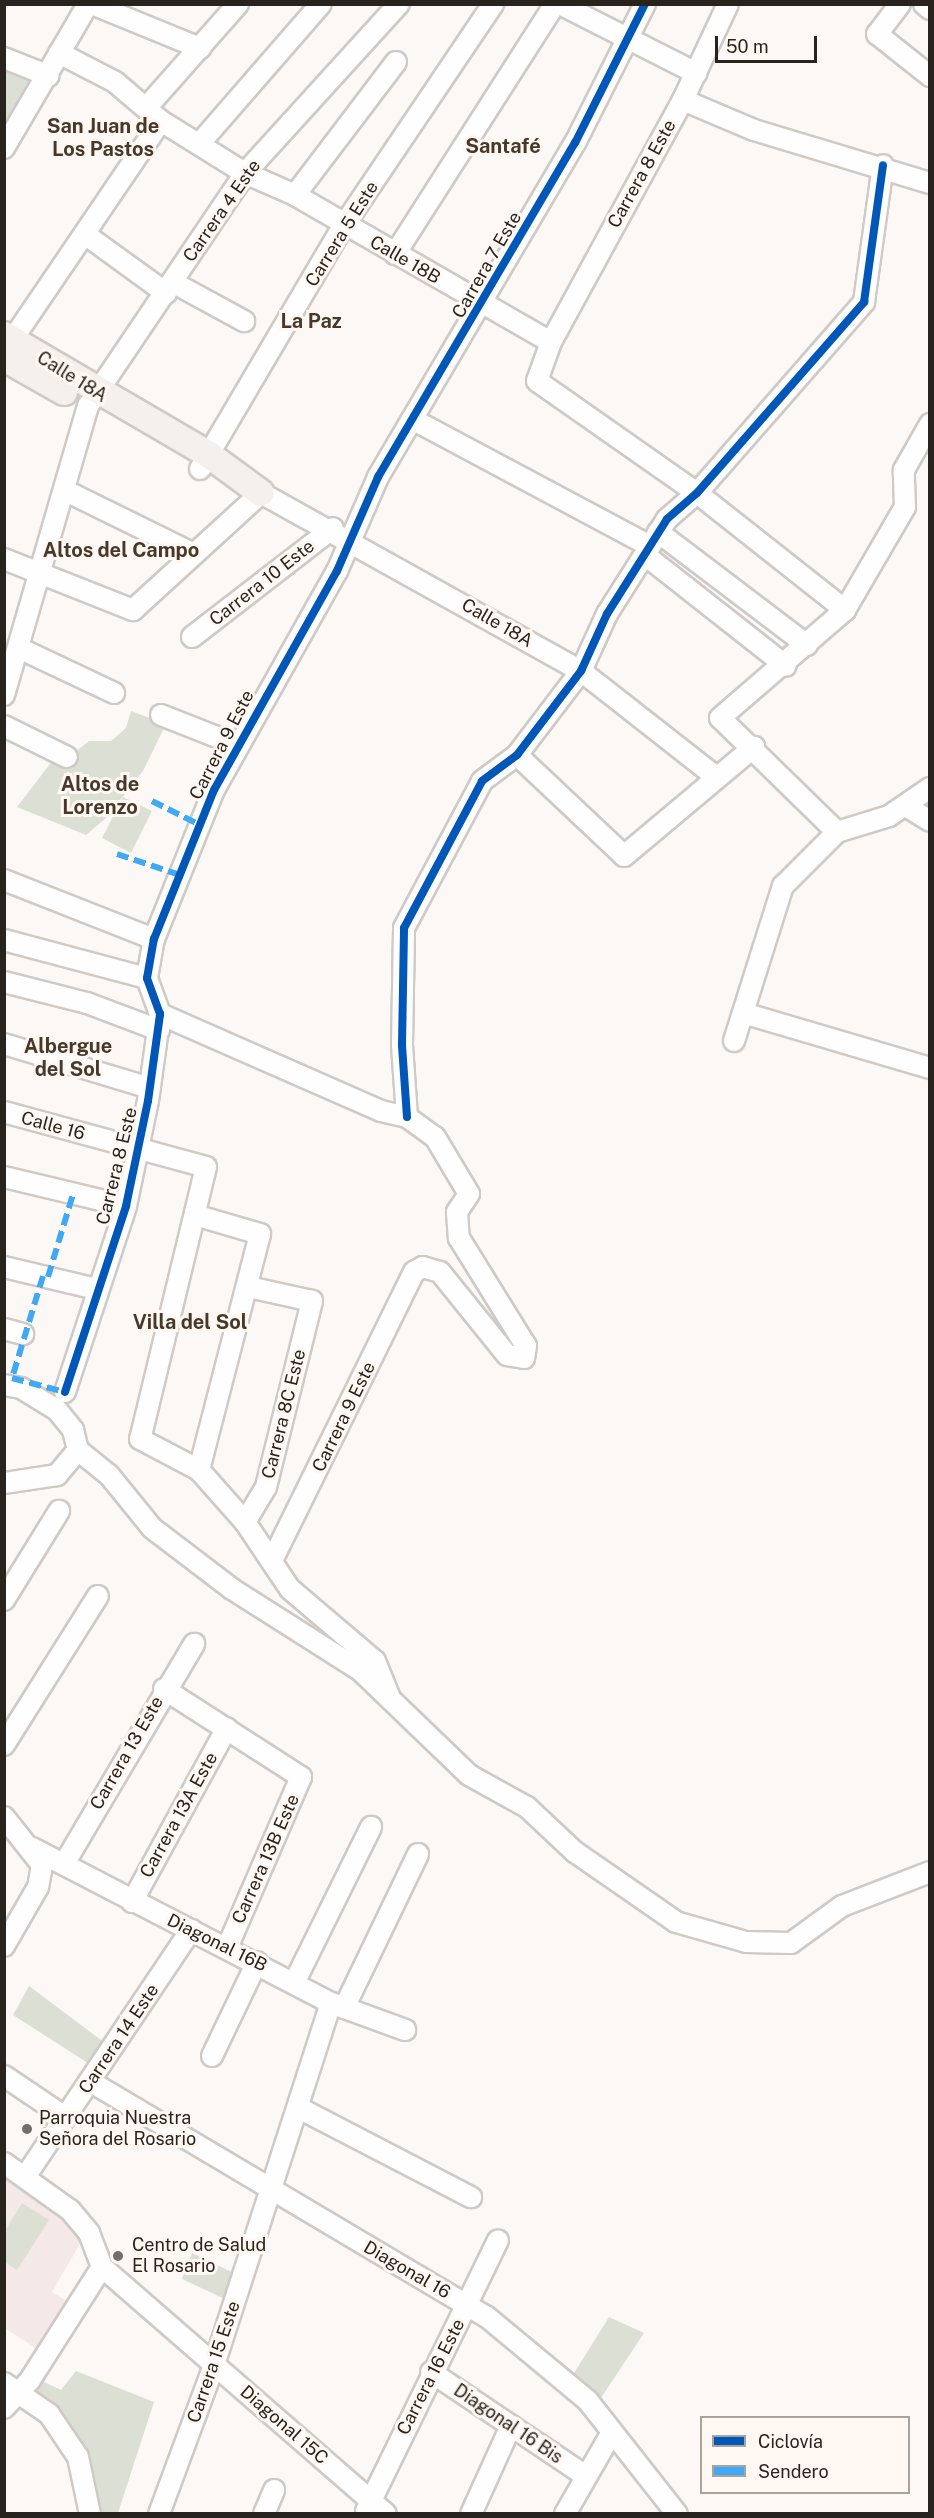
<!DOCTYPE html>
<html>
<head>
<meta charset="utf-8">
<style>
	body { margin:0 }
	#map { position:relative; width:934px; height:2518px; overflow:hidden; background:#fcf8f5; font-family:"Public Sans",sans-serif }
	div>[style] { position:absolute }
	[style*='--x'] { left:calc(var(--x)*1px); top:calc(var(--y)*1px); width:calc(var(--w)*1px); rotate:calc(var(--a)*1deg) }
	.education>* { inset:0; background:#f4e9e7 }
	.green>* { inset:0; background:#dcdfd3 }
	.roads { filter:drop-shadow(2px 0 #cfcac6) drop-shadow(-2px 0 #cfcac6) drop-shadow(0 2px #cfcac6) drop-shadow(0 -2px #cfcac6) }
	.minor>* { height:20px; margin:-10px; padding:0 10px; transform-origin:10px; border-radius:10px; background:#fffefe }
	.major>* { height:26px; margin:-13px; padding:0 13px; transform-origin:13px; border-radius:13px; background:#f6f0ec }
	.quiet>* { height:6px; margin-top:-3px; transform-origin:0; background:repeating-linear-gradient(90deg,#3fa9f5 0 12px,transparent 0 18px) }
	.cycleway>* { height:8px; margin:-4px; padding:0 4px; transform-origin:4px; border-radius:4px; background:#0057b8 }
	.dots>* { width:16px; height:16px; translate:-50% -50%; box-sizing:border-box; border:3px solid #fff8f2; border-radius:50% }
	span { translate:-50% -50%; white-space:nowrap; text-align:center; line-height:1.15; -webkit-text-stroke:6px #fff8f2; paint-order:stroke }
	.street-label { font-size:18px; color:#29231d }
	.poi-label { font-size:18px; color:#29231d }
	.left { translate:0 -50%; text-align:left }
	.neighbourhood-label { font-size:20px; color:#46392b; font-weight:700 }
	.frame { position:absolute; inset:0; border:6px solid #29231d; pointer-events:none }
	.legend { position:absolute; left:700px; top:2416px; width:210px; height:78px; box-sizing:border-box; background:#fff8f2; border:2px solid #a9a39d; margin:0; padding:8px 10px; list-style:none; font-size:18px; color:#29231d }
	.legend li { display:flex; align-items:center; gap:12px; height:30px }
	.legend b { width:30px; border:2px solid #a9a39d }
	.scale { position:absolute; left:715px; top:36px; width:102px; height:27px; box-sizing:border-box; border:3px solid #29231d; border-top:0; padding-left:8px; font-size:18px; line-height:21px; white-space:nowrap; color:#29231d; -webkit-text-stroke:4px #fff8f2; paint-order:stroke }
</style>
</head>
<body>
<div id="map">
	<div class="education">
		<i style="clip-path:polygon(4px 2179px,69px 2222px,81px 2242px,52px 2292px,74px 2305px,43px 2353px,5px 2328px)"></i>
	</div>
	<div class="green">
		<i style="clip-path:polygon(5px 72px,38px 84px,5px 139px)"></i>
		<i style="clip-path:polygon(131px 711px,166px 724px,143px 771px,106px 818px,86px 835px,17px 807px,53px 760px,63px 762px,89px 741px,111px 741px,126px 728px)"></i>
		<i style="clip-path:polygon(123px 797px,152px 811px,131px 853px,102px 838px)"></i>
		<i style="clip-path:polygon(29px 1986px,109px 2046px,91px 2065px,13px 2015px)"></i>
		<i style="clip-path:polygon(22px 2203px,49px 2220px,17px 2270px,5px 2262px,5px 2231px)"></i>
		<i style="clip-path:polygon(192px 2253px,238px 2275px,231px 2302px,182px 2279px)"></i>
		<i style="clip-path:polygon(609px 2317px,644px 2333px,597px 2404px,571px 2378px)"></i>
		<i style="clip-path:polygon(76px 2371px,154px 2402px,118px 2513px,96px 2513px,84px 2456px,34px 2394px,42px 2381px,61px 2390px)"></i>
	</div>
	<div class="roads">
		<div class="minor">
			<i style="--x:92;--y:4;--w:117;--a:22.2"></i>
			<i style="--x:560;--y:4;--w:153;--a:26.9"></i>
			<i style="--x:900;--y:4;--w:38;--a:127"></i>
			<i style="--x:877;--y:34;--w:68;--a:38.4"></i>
			<i style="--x:924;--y:4;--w:8;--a:40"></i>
			<i style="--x:59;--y:53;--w:63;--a:27.4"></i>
			<i style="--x:115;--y:82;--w:60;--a:40.3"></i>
			<i style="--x:161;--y:121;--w:99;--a:31.8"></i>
			<i style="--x:245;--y:173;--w:55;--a:23.7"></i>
			<i style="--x:295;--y:195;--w:295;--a:29.9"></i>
			<i style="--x:551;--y:342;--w:41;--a:109.7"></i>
			<i style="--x:537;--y:381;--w:195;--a:35"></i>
			<i style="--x:697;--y:493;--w:189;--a:38.3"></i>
			<i style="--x:4;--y:58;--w:48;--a:21.8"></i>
			<i style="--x:683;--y:100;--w:77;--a:22.9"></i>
			<i style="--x:754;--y:130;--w:184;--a:16.8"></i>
			<i style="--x:146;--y:108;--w:139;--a:-48.5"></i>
			<i style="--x:200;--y:143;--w:184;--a:-49"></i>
			<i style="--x:4;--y:148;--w:167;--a:-59.7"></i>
			<i style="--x:295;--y:195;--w:167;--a:-52.8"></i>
			<i style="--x:86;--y:235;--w:99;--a:35.9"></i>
			<i style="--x:395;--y:254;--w:297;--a:-57.4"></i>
			<i style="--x:174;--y:283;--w:80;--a:28.5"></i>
			<i style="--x:551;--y:342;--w:276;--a:-61.4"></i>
			<i style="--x:683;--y:100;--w:106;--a:-64.9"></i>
			<i style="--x:4;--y:352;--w:279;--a:-55.8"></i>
			<i style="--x:412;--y:419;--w:270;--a:28.1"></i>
			<i style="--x:200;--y:469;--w:283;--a:-59.5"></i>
			<i style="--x:344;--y:225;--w:267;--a:-56"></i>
			<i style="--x:66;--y:491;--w:143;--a:26.2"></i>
			<i style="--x:658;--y:532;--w:187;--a:37.2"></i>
			<i style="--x:645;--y:555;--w:179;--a:38.2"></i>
			<i style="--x:4;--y:559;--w:139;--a:21.6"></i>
			<i style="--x:133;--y:610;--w:173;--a:-42.4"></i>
			<i style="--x:261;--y:493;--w:366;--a:29.1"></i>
			<i style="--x:581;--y:671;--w:172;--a:38.1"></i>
			<i style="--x:192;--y:637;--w:178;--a:-37.7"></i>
			<i style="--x:21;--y:649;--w:103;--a:25.3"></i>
			<i style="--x:4;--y:695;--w:301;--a:-73.8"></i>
			<i style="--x:88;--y:406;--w:281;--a:-56"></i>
			<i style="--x:245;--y:173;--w:229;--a:-47.7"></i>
			<i style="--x:161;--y:715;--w:82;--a:21.5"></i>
			<i style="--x:4;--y:726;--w:70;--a:26.2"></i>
			<i style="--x:517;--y:755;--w:147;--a:43.3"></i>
			<i style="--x:624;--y:856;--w:170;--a:-40"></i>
			<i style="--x:906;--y:806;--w:28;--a:32"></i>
			<i style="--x:837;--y:832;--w:163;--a:-135.7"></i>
			<i style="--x:720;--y:718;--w:165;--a:-40.8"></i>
			<i style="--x:845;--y:610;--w:119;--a:-59.8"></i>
			<i style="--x:905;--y:507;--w:37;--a:-92"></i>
			<i style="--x:904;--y:470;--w:53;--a:-60.5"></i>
			<i style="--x:4;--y:880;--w:161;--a:21.5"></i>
			<i style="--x:4;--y:940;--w:148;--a:14.9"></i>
			<i style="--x:4;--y:982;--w:86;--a:14.2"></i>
			<i style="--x:87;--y:1003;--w:77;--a:20.6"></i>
			<i style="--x:743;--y:1013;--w:195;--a:16.4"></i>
			<i style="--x:160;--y:1014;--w:241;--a:23.7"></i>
			<i style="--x:381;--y:1111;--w:27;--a:13"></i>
			<i style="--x:407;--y:1117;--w:34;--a:36"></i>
			<i style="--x:435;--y:1137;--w:66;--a:59.2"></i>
			<i style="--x:469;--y:1194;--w:22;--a:124"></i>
			<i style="--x:457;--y:1212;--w:26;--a:86"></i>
			<i style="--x:459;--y:1238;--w:127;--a:58.2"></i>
			<i style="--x:526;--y:1346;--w:12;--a:99"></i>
			<i style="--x:524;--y:1358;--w:17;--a:-170"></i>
			<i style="--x:507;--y:1355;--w:107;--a:-128.9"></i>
			<i style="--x:440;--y:1272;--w:18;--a:-164"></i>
			<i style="--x:423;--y:1267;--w:10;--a:151"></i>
			<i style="--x:414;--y:1272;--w:322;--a:116.2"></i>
			<i style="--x:734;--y:1041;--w:163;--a:-72.5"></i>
			<i style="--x:783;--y:886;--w:76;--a:-45"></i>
			<i style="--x:837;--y:832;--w:54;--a:-17.1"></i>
			<i style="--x:889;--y:816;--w:50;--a:-34.3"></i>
			<i style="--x:4;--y:1044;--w:152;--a:16.8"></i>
			<i style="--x:4;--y:1112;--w:209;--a:15.2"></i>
			<i style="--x:206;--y:1167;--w:280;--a:103.6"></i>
			<i style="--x:140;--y:1439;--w:67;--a:27.7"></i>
			<i style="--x:199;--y:1470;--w:69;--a:48.5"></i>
			<i style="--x:245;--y:1522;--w:81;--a:56.1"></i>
			<i style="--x:290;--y:1589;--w:111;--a:40.3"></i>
			<i style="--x:375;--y:1661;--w:38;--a:68"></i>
			<i style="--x:407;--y:1117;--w:72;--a:-94"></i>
			<i style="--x:402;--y:1045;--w:117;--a:-89"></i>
			<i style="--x:404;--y:928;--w:166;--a:-62"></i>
			<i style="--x:482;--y:781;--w:44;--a:-36.6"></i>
			<i style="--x:517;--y:755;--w:106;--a:-52.7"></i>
			<i style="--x:581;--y:671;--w:63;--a:-65.5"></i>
			<i style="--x:607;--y:614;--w:112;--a:-57.7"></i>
			<i style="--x:667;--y:519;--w:40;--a:-41"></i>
			<i style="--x:697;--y:493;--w:254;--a:-48.8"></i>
			<i style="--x:864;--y:302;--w:138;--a:-82.1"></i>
			<i style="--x:4;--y:1177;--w:125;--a:13.4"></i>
			<i style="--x:195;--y:1215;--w:68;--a:16.3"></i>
			<i style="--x:260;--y:1234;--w:244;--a:104.5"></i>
			<i style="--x:4;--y:1267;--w:95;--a:13.4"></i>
			<i style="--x:4;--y:1329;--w:20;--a:15"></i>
			<i style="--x:4;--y:1385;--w:17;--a:10"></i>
			<i style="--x:21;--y:1388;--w:42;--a:31.4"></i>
			<i style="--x:57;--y:1410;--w:26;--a:51"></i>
			<i style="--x:73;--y:1430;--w:21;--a:76"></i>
			<i style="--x:78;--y:1450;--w:33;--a:130"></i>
			<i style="--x:57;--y:1475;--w:54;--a:171.4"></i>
			<i style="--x:65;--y:1392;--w:196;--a:-71.8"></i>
			<i style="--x:126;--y:1206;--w:107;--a:-78.2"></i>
			<i style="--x:148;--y:1101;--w:88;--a:-82.1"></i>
			<i style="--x:160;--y:1014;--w:38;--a:-110"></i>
			<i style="--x:147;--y:978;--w:40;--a:-80"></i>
			<i style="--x:154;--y:939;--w:161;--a:-68.1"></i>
			<i style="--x:214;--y:790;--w:251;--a:-60.7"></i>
			<i style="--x:337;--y:571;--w:103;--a:-66.4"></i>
			<i style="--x:378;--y:477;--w:388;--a:-59.5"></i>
			<i style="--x:575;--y:143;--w:156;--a:-63.3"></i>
			<i style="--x:78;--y:1450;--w:40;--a:39"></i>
			<i style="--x:109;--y:1475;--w:68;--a:50.9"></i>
			<i style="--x:152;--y:1528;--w:101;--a:37.3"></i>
			<i style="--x:232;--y:1589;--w:153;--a:32.4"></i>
			<i style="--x:361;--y:1671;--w:150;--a:43.9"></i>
			<i style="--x:469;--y:1775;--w:66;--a:28.9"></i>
			<i style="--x:527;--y:1807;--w:66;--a:43.2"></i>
			<i style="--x:575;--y:1852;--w:123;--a:34.7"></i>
			<i style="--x:676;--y:1922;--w:73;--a:15.9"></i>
			<i style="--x:746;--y:1942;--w:45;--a:1.3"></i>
			<i style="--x:791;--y:1943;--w:63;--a:-36"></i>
			<i style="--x:842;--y:1906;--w:94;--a:-21.1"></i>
			<i style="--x:245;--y:1522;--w:41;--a:-59"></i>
			<i style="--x:266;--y:1487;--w:192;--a:-76.1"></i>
			<i style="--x:312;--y:1301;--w:65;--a:-167.5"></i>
			<i style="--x:4;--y:1600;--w:105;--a:-58.3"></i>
			<i style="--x:164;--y:1689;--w:163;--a:32.7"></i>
			<i style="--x:301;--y:1777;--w:184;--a:113.4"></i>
			<i style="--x:4;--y:1745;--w:176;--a:-57.8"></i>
			<i style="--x:4;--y:1817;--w:61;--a:51.6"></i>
			<i style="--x:42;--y:1865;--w:22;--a:100"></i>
			<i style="--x:38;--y:1887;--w:68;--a:120"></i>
			<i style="--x:32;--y:1848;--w:337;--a:27.4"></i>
			<i style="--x:331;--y:2003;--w:79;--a:20"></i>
			<i style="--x:64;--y:1864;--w:256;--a:-59.4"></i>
			<i style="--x:132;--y:1902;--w:198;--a:-61.4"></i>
			<i style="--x:295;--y:1981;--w:172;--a:-63.7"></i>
			<i style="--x:344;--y:2008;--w:171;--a:-64.3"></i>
			<i style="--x:212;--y:2056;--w:104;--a:-64.4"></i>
			<i style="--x:4;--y:2076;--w:73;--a:33.9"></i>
			<i style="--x:91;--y:2082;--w:460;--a:30.7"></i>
			<i style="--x:487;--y:2317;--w:131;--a:39.7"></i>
			<i style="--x:588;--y:2401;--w:144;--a:51.8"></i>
			<i style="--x:299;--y:2108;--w:194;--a:27.4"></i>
			<i style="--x:4;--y:2163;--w:81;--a:35.5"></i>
			<i style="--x:70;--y:2210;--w:30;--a:50"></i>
			<i style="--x:89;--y:2233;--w:36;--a:69"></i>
			<i style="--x:102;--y:2267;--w:376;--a:41"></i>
			<i style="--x:25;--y:2177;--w:298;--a:-56.1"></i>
			<i style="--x:431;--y:2372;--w:187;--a:33.9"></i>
			<i style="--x:4;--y:2383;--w:55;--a:34.6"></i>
			<i style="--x:49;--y:2414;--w:52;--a:56"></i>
			<i style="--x:78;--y:2457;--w:58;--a:78.1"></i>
			<i style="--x:4;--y:2408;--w:38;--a:-47"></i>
			<i style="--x:30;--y:2380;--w:134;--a:-57.5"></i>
			<i style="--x:366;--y:2511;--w:301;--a:-64"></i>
			<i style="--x:159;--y:2514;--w:159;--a:-69.7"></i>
			<i style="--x:214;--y:2365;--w:380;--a:-72.1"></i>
			<i style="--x:264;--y:2514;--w:26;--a:-67"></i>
			<i style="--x:471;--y:2514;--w:97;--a:-65.6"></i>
			<i style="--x:565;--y:2514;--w:92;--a:-60.1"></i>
		</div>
		<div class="major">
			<i style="--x:4;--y:335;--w:238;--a:30.3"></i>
			<i style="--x:209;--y:455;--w:64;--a:36.2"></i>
			<i style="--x:4;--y:358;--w:69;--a:29.5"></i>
		</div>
	</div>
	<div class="quiet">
		<i style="--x:152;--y:801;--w:54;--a:26.6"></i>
		<i style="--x:117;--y:854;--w:66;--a:18.4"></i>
		<i style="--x:43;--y:1276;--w:107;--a:106.9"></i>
		<i style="--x:12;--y:1378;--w:55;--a:14.8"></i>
		<i style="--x:48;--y:1277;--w:87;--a:-73.2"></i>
	</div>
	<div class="cycleway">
		<i style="--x:407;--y:1117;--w:72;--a:-94"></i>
		<i style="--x:402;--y:1045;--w:117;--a:-89"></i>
		<i style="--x:404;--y:928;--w:166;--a:-62"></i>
		<i style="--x:482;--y:781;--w:44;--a:-36.6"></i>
		<i style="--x:517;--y:755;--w:106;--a:-52.7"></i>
		<i style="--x:581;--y:671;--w:63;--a:-65.5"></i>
		<i style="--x:607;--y:614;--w:112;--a:-57.7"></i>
		<i style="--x:667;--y:519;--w:40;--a:-41"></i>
		<i style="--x:697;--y:493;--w:254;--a:-48.8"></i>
		<i style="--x:864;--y:302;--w:138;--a:-82.1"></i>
		<i style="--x:65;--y:1392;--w:196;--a:-71.8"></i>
		<i style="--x:126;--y:1206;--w:107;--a:-78.2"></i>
		<i style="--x:148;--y:1101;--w:88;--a:-82.1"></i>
		<i style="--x:160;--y:1014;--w:38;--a:-110"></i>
		<i style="--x:147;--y:978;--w:40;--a:-80"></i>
		<i style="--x:154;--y:939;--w:161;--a:-68.1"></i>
		<i style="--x:214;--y:790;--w:251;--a:-60.7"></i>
		<i style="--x:337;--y:571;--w:103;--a:-66.4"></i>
		<i style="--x:378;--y:477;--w:388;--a:-59.5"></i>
		<i style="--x:575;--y:143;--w:156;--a:-63.3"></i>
	</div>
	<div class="dots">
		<i style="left:27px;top:2129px;background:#736e69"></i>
		<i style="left:118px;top:2256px;background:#736e69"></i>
	</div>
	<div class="street-label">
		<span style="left:642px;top:174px;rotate:-61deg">Carrera 8 Este</span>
		<span style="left:222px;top:211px;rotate:-55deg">Carrera 4 Este</span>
		<span style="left:342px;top:234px;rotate:-58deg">Carrera 5 Este</span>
		<span style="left:405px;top:260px;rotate:30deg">Calle 18B</span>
		<span style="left:487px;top:265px;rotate:-60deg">Carrera 7 Este</span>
		<span style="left:72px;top:377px;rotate:32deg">Calle 18A</span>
		<span style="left:262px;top:583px;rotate:-38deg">Carrera 10 Este</span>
		<span style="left:497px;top:623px;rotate:30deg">Calle 18A</span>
		<span style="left:222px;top:745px;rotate:-63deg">Carrera 9 Este</span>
		<span style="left:53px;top:1126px;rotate:15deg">Calle 16</span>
		<span style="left:117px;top:1166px;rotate:-76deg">Carrera 8 Este</span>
		<span style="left:284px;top:1414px;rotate:-76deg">Carrera 8C Este</span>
		<span style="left:344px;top:1417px;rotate:-64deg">Carrera 9 Este</span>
		<span style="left:127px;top:1753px;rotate:-60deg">Carrera 13 Este</span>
		<span style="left:179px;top:1815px;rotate:-61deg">Carrera 13A Este</span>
		<span style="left:266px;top:1859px;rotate:-66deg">Carrera 13B Este</span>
		<span style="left:217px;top:1943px;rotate:26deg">Diagonal 16B</span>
		<span style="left:119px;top:2039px;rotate:-56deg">Carrera 14 Este</span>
		<span style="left:407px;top:2270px;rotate:30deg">Diagonal 16</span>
		<span style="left:214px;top:2362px;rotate:-71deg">Carrera 15 Este</span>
		<span style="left:431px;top:2377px;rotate:-63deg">Carrera 16 Este</span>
		<span style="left:508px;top:2424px;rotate:34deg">Diagonal 16 Bis</span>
		<span style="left:284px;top:2425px;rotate:41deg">Diagonal 15C</span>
	</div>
	<div class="poi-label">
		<span class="left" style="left:39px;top:2129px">Parroquia Nuestra<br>Señora del Rosario</span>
		<span class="left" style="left:132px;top:2256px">Centro de Salud<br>El Rosario</span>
	</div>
	<div class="neighbourhood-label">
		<span style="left:103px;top:138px">San Juan de<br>Los Pastos</span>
		<span style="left:503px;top:146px">Santafé</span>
		<span style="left:311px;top:321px">La Paz</span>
		<span style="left:121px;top:550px">Altos del Campo</span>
		<span style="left:100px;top:796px">Altos de<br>Lorenzo</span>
		<span style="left:68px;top:1058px">Albergue<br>del Sol</span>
		<span style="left:190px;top:1322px">Villa del Sol</span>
	</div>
	<div class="frame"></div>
	<ul class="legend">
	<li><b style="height:8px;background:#0057b8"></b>Ciclovía</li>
	<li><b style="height:8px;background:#3fa9f5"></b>Sendero</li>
	</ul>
	<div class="scale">50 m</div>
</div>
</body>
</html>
